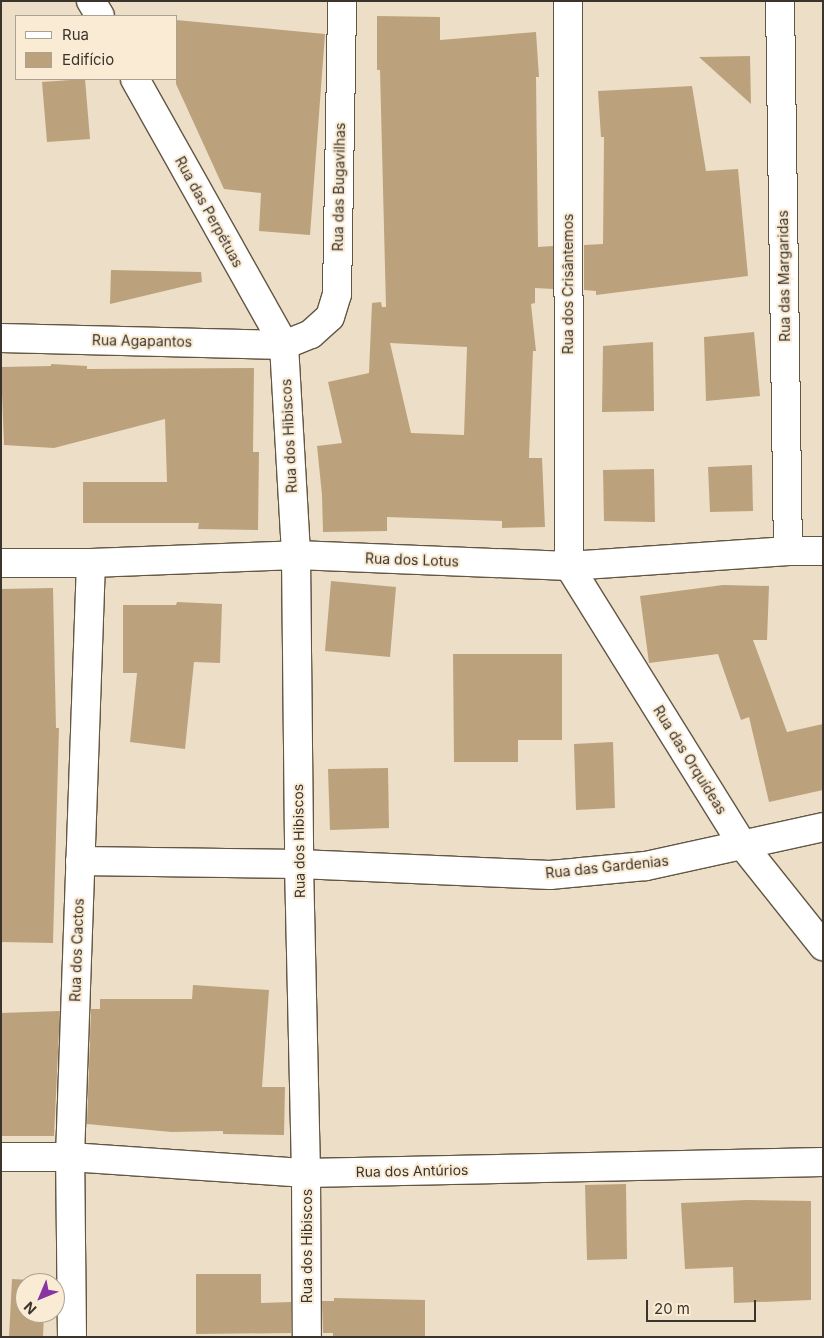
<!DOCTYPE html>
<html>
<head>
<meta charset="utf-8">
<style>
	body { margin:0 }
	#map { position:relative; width:824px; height:1338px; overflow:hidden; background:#eddec7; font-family:Inter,sans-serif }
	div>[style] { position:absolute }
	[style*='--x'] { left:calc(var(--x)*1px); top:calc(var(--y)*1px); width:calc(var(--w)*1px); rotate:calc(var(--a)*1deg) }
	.building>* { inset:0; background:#bba27d }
	.roads { filter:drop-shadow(1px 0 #635643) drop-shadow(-1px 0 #635643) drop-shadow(0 1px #635643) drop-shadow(0 -1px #635643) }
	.minor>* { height:28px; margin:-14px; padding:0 14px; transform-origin:14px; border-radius:14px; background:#fff }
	span { translate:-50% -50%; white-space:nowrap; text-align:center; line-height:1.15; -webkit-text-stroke:4px #faebd4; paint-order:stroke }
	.street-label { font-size:14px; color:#3a342c }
	.frame { position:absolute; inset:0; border:2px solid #3a342c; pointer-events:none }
	.legend { position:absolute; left:15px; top:15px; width:162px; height:65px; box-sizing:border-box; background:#faebd4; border:1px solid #ada291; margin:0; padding:6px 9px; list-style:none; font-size:15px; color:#3a342c }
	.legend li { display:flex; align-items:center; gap:10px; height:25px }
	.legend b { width:25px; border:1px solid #ada291 }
	.north { position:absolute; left:15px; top:1273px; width:50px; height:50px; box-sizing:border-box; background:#faebd4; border:1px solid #ada291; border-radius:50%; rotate:225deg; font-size:14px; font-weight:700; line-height:20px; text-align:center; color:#3a342c }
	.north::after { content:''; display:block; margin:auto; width:18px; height:22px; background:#8834a3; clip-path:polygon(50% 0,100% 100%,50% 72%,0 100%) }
	.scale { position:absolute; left:646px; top:1300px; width:110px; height:22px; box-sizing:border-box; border:2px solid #3a342c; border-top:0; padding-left:6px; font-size:15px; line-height:18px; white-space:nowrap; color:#3a342c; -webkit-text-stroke:4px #faebd4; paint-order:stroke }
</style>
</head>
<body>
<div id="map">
	<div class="building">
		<i style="clip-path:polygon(evenodd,377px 16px,440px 17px,440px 40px,536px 32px,539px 77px,536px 77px,538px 247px,553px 246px,553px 289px,535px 288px,535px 303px,531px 304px,536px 351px,533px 351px,529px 458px,542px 458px,545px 527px,502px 528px,502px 521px,387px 517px,387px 531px,323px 532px,322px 495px,317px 446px,342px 443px,328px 382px,369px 373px,372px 303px,381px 302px,382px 307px,386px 307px,380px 70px,377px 70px,377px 16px,390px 343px,467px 347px,464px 435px,411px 433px,390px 343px)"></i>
		<i style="clip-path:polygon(176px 20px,325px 34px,310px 235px,259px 231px,261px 193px,224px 189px,176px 84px)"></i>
		<i style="clip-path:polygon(750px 56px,751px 104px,699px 57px)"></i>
		<i style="clip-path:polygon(85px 79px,90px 139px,47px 142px,42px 82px)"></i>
		<i style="clip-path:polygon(692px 86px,706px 171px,738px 169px,748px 276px,596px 295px,596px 291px,584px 290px,584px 245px,603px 244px,604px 137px,601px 137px,598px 91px)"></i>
		<i style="clip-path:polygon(111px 270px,201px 272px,202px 282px,110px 304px)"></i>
		<i style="clip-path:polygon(754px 332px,760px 396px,706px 401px,704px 337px)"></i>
		<i style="clip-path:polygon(653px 342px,654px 411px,602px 412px,603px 346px)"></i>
		<i style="clip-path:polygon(51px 364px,87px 366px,87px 369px,254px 368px,253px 452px,259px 452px,258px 530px,198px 529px,199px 523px,83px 523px,83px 482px,167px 482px,165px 419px,54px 448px,4px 445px,1px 367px,51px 366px)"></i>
		<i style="clip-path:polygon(752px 465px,753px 511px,710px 512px,708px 467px)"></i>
		<i style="clip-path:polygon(654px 469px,655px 522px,604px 521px,603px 470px)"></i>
		<i style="clip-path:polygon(331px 581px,396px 587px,390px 657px,325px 651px)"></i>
		<i style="clip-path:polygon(723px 585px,769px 586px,767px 640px,753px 640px,787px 732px,823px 724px,823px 790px,769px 802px,749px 717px,741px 720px,718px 654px,649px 663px,640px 596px)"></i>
		<i style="clip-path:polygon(53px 588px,56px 728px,59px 728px,53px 943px,1px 942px,1px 589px)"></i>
		<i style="clip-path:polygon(177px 602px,222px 604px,220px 663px,194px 662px,185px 749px,130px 742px,137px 673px,123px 673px,123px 605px,176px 605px)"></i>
		<i style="clip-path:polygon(453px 654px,562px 654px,562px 740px,518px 740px,518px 762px,454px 762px)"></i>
		<i style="clip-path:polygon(613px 742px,615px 808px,576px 810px,574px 744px)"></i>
		<i style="clip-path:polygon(388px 768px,389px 828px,330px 830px,328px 769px)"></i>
		<i style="clip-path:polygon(193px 985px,269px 990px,262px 1087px,285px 1087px,284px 1135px,223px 1134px,223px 1131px,171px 1132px,87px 1124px,91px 1009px,100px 1009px,100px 999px,192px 999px)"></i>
		<i style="clip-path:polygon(60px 1011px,54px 1136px,1px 1136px,1px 1013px)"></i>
		<i style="clip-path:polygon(626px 1184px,627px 1259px,587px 1260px,585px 1185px)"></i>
		<i style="clip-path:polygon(747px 1200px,811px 1201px,811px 1300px,734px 1303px,733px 1267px,685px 1269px,681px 1203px)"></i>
		<i style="clip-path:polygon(196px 1274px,261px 1274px,261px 1303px,291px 1302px,291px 1333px,196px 1334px)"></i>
		<i style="clip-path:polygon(12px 1279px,46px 1281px,46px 1283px,25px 1283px,25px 1313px,44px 1313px,43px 1337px,9px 1337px)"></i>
		<i style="clip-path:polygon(334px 1298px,425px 1300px,425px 1337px,333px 1337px,333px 1333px,323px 1333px,322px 1301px,334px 1301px)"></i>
	</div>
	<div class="roads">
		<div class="minor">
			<i style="--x:91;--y:1;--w:17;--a:59"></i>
			<i style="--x:568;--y:1;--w:565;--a:89.9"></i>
			<i style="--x:569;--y:566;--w:331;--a:58.1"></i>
			<i style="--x:744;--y:847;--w:127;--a:51.4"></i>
			<i style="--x:780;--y:1;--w:550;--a:89.17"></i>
			<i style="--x:135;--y:79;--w:305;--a:60.7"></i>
			<i style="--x:284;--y:345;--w:210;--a:86.7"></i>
			<i style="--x:296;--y:555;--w:309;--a:89.4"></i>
			<i style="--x:299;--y:864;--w:309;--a:88.7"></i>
			<i style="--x:306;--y:1173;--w:164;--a:89.7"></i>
			<i style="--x:1;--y:338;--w:283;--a:1.4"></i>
			<i style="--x:284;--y:345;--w:29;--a:-22"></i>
			<i style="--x:311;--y:334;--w:25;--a:-42"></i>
			<i style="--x:330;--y:317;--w:24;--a:-73"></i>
			<i style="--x:337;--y:294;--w:293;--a:-89"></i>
			<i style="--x:1;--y:563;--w:90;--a:0"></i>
			<i style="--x:91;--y:563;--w:205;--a:-2.2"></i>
			<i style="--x:296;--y:555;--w:273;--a:2.3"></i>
			<i style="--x:569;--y:566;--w:220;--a:-3.9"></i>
			<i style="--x:788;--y:551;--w:35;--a:0"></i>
			<i style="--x:80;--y:861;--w:219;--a:0.8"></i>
			<i style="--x:299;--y:864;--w:251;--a:2.5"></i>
			<i style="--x:550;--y:875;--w:96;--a:-5.4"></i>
			<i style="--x:646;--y:866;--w:181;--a:-12.4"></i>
			<i style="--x:1;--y:1157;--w:69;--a:0"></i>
			<i style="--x:70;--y:1157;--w:237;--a:3.9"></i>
			<i style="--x:306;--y:1173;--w:517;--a:-1.22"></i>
			<i style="--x:72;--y:1337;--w:180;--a:-90.6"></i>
			<i style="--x:70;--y:1157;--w:594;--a:-87.98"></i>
		</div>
	</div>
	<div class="street-label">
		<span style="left:339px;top:187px;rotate:-89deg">Rua das Bugavilhas</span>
		<span style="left:209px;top:212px;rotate:61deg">Rua das Perpétuas</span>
		<span style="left:784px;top:276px;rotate:-91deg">Rua das Margaridas</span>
		<span style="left:568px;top:284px;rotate:-90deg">Rua dos Crisântemos</span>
		<span style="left:142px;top:341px;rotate:1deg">Rua Agapantos</span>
		<span style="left:289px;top:436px;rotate:-93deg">Rua dos Hibiscos</span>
		<span style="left:412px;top:560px;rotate:2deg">Rua dos Lotus</span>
		<span style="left:690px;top:760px;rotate:58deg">Rua das Orquídeas</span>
		<span style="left:299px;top:841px;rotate:-91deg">Rua dos Hibiscos</span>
		<span style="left:607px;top:867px;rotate:-6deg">Rua das Gardenias</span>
		<span style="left:77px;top:950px;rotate:-88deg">Rua dos Cactos</span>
		<span style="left:412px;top:1171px;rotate:-1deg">Rua dos Antúrios</span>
		<span style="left:307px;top:1246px;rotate:-90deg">Rua dos Hibiscos</span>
	</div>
	<div class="frame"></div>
	<ul class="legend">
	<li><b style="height:6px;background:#fff"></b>Rua</li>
	<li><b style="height:14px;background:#bba27d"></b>Edifício</li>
	</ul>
	<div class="north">N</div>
	<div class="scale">20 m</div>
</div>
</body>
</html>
